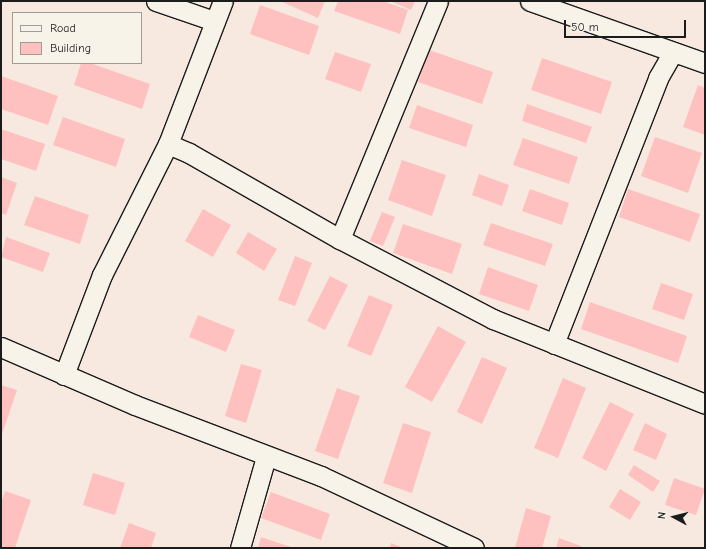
<!DOCTYPE html>
<html>
<head>
<meta charset="utf-8">
<style>
	body { margin:0 }
	#map { position:relative; width:706px; height:549px; overflow:hidden; background:#f8e9e0; font-family:"Comic Neue",sans-serif }
	div>[style] { position:absolute }
	[style*='--x'] { left:calc(var(--x)*1px); top:calc(var(--y)*1px); width:calc(var(--w)*1px); rotate:calc(var(--a)*1deg) }
	.building>* { inset:0; background:#fec1bf }
	.roads { filter:drop-shadow(1px 0 #1c1c1c) drop-shadow(-1px 0 #1c1c1c) drop-shadow(0 1px #1c1c1c) drop-shadow(0 -1px #1c1c1c) }
	.street>* { height:19px; margin:-9.5px; padding:0 9.5px; transform-origin:9.5px; border-radius:9.5px; background:#f7f3e8 }
	span { translate:-50% -50%; white-space:nowrap; text-align:center; line-height:1.15; -webkit-text-stroke:3px #f7f3e8; paint-order:stroke }
	.frame { position:absolute; inset:0; border:2px solid #1c1c1c; pointer-events:none }
	.legend { position:absolute; left:12px; top:12px; width:130px; height:52px; box-sizing:border-box; background:#f7f3e8; border:1px solid #9f9d96; margin:0; padding:5px 7px; list-style:none; font-size:12px; color:#1c1c1c }
	.legend li { display:flex; align-items:center; gap:8px; height:20px }
	.legend b { width:20px; border:1px solid #9f9d96 }
	.north { position:absolute; left:654px; top:497px; width:40px; height:40px; -webkit-text-stroke:3px #f7f3e8; paint-order:stroke; rotate:277deg; font-size:11px; font-weight:700; line-height:16px; text-align:center; color:#1c1c1c }
	.north::after { content:''; display:block; margin:auto; width:14px; height:18px; background:#1c1c1c; clip-path:polygon(50% 0,100% 100%,50% 72%,0 100%) }
	.scale { position:absolute; left:564px; top:20px; width:122px; height:18px; box-sizing:border-box; border:2px solid #1c1c1c; border-top:0; padding-left:5px; font-size:12px; line-height:14px; white-space:nowrap; color:#1c1c1c; -webkit-text-stroke:3px #f7f3e8; paint-order:stroke }
</style>
</head>
<body>
<div id="map">
	<div class="building">
		<i style="clip-path:polygon(280px 1px,325px 1px,318px 18px)"></i>
		<i style="clip-path:polygon(338px 1px,383px 1px,408px 10px,400px 34px,334px 11px)"></i>
		<i style="clip-path:polygon(390px 1px,415px 1px,411px 10px)"></i>
		<i style="clip-path:polygon(260px 5px,319px 26px,309px 55px,250px 34px)"></i>
		<i style="clip-path:polygon(429px 50px,493px 72px,482px 104px,418px 82px)"></i>
		<i style="clip-path:polygon(335px 52px,371px 64px,361px 92px,325px 79px)"></i>
		<i style="clip-path:polygon(542px 58px,612px 82px,601px 114px,531px 90px)"></i>
		<i style="clip-path:polygon(81px 63px,90px 63px,150px 84px,142px 109px,74px 85px)"></i>
		<i style="clip-path:polygon(1px 76px,58px 96px,48px 125px,1px 109px)"></i>
		<i style="clip-path:polygon(698px 85px,705px 88px,705px 135px,683px 127px)"></i>
		<i style="clip-path:polygon(527px 104px,592px 127px,586px 143px,522px 121px)"></i>
		<i style="clip-path:polygon(417px 105px,473px 125px,466px 147px,409px 128px)"></i>
		<i style="clip-path:polygon(63px 117px,125px 139px,116px 167px,53px 145px)"></i>
		<i style="clip-path:polygon(1px 129px,45px 144px,36px 171px,1px 159px)"></i>
		<i style="clip-path:polygon(655px 137px,702px 153px,688px 193px,641px 176px)"></i>
		<i style="clip-path:polygon(523px 138px,578px 157px,569px 184px,513px 165px)"></i>
		<i style="clip-path:polygon(402px 160px,446px 175px,432px 216px,388px 200px)"></i>
		<i style="clip-path:polygon(479px 174px,509px 185px,502px 206px,472px 195px)"></i>
		<i style="clip-path:polygon(1px 177px,17px 183px,6px 215px,1px 213px)"></i>
		<i style="clip-path:polygon(530px 189px,569px 203px,562px 225px,522px 211px)"></i>
		<i style="clip-path:polygon(628px 189px,700px 214px,690px 242px,619px 217px)"></i>
		<i style="clip-path:polygon(35px 196px,89px 215px,80px 244px,24px 225px)"></i>
		<i style="clip-path:polygon(203px 209px,231px 225px,213px 257px,185px 241px)"></i>
		<i style="clip-path:polygon(382px 212px,395px 217px,383px 246px,370px 241px)"></i>
		<i style="clip-path:polygon(491px 223px,553px 244px,545px 266px,483px 245px)"></i>
		<i style="clip-path:polygon(403px 224px,462px 244px,452px 274px,393px 253px)"></i>
		<i style="clip-path:polygon(248px 232px,277px 249px,264px 271px,236px 253px)"></i>
		<i style="clip-path:polygon(6px 237px,50px 253px,43px 272px,1px 257px)"></i>
		<i style="clip-path:polygon(295px 256px,312px 263px,295px 306px,278px 300px)"></i>
		<i style="clip-path:polygon(488px 267px,538px 285px,529px 311px,479px 294px)"></i>
		<i style="clip-path:polygon(330px 276px,348px 285px,325px 330px,307px 321px)"></i>
		<i style="clip-path:polygon(661px 283px,693px 294px,684px 320px,652px 309px)"></i>
		<i style="clip-path:polygon(369px 295px,393px 305px,371px 356px,347px 346px)"></i>
		<i style="clip-path:polygon(590px 302px,687px 336px,678px 363px,581px 329px)"></i>
		<i style="clip-path:polygon(198px 315px,235px 330px,226px 352px,189px 337px)"></i>
		<i style="clip-path:polygon(438px 326px,466px 342px,432px 402px,405px 387px)"></i>
		<i style="clip-path:polygon(482px 357px,507px 368px,482px 424px,457px 412px)"></i>
		<i style="clip-path:polygon(241px 364px,262px 370px,246px 423px,225px 416px)"></i>
		<i style="clip-path:polygon(563px 378px,586px 388px,558px 458px,534px 448px)"></i>
		<i style="clip-path:polygon(1px 385px,17px 390px,1px 437px)"></i>
		<i style="clip-path:polygon(337px 388px,360px 396px,338px 459px,315px 451px)"></i>
		<i style="clip-path:polygon(610px 402px,634px 414px,606px 471px,582px 458px)"></i>
		<i style="clip-path:polygon(403px 423px,431px 432px,412px 493px,383px 483px)"></i>
		<i style="clip-path:polygon(645px 423px,667px 434px,656px 460px,633px 450px)"></i>
		<i style="clip-path:polygon(634px 465px,660px 481px,653px 492px,628px 475px)"></i>
		<i style="clip-path:polygon(93px 473px,125px 483px,115px 515px,83px 505px)"></i>
		<i style="clip-path:polygon(674px 478px,705px 489px,696px 515px,665px 505px)"></i>
		<i style="clip-path:polygon(620px 489px,641px 502px,630px 520px,609px 507px)"></i>
		<i style="clip-path:polygon(5px 491px,31px 500px,15px 548px,1px 548px,1px 503px)"></i>
		<i style="clip-path:polygon(271px 492px,330px 514px,321px 540px,261px 518px)"></i>
		<i style="clip-path:polygon(526px 508px,551px 516px,542px 548px,515px 548px)"></i>
		<i style="clip-path:polygon(129px 523px,156px 533px,151px 548px,120px 548px)"></i>
		<i style="clip-path:polygon(261px 537px,294px 548px,258px 548px)"></i>
		<i style="clip-path:polygon(559px 538px,581px 546px,580px 548px,556px 548px)"></i>
		<i style="clip-path:polygon(391px 543px,404px 548px,390px 548px)"></i>
	</div>
	<div class="roads">
		<div class="street">
			<i style="--x:156;--y:1;--w:61;--a:19"></i>
			<i style="--x:530;--y:1;--w:186;--a:19.5"></i>
			<i style="--x:168;--y:144;--w:23;--a:23"></i>
			<i style="--x:189;--y:153;--w:174;--a:29.7"></i>
			<i style="--x:340;--y:239;--w:173;--a:27.6"></i>
			<i style="--x:493;--y:319;--w:228;--a:21.8"></i>
			<i style="--x:340;--y:239;--w:257;--a:-67.6"></i>
			<i style="--x:554;--y:344;--w:286;--a:-68.6"></i>
			<i style="--x:658;--y:78;--w:30;--a:-60"></i>
			<i style="--x:1;--y:347;--w:146;--a:23.4"></i>
			<i style="--x:135;--y:405;--w:199;--a:20.9"></i>
			<i style="--x:321;--y:476;--w:169;--a:25.2"></i>
			<i style="--x:64;--y:375;--w:107;--a:-69.2"></i>
			<i style="--x:102;--y:275;--w:147;--a:-63.3"></i>
			<i style="--x:168;--y:144;--w:153;--a:-69"></i>
			<i style="--x:240;--y:548;--w:95;--a:-74.1"></i>
		</div>
	</div>
	<div class="frame"></div>
	<ul class="legend">
	<li><b style="height:5px;background:#f7f3e8"></b>Road</li>
	<li><b style="height:11px;background:#fec1bf"></b>Building</li>
	</ul>
	<div class="north">N</div>
	<div class="scale">50 m</div>
</div>
</body>
</html>
